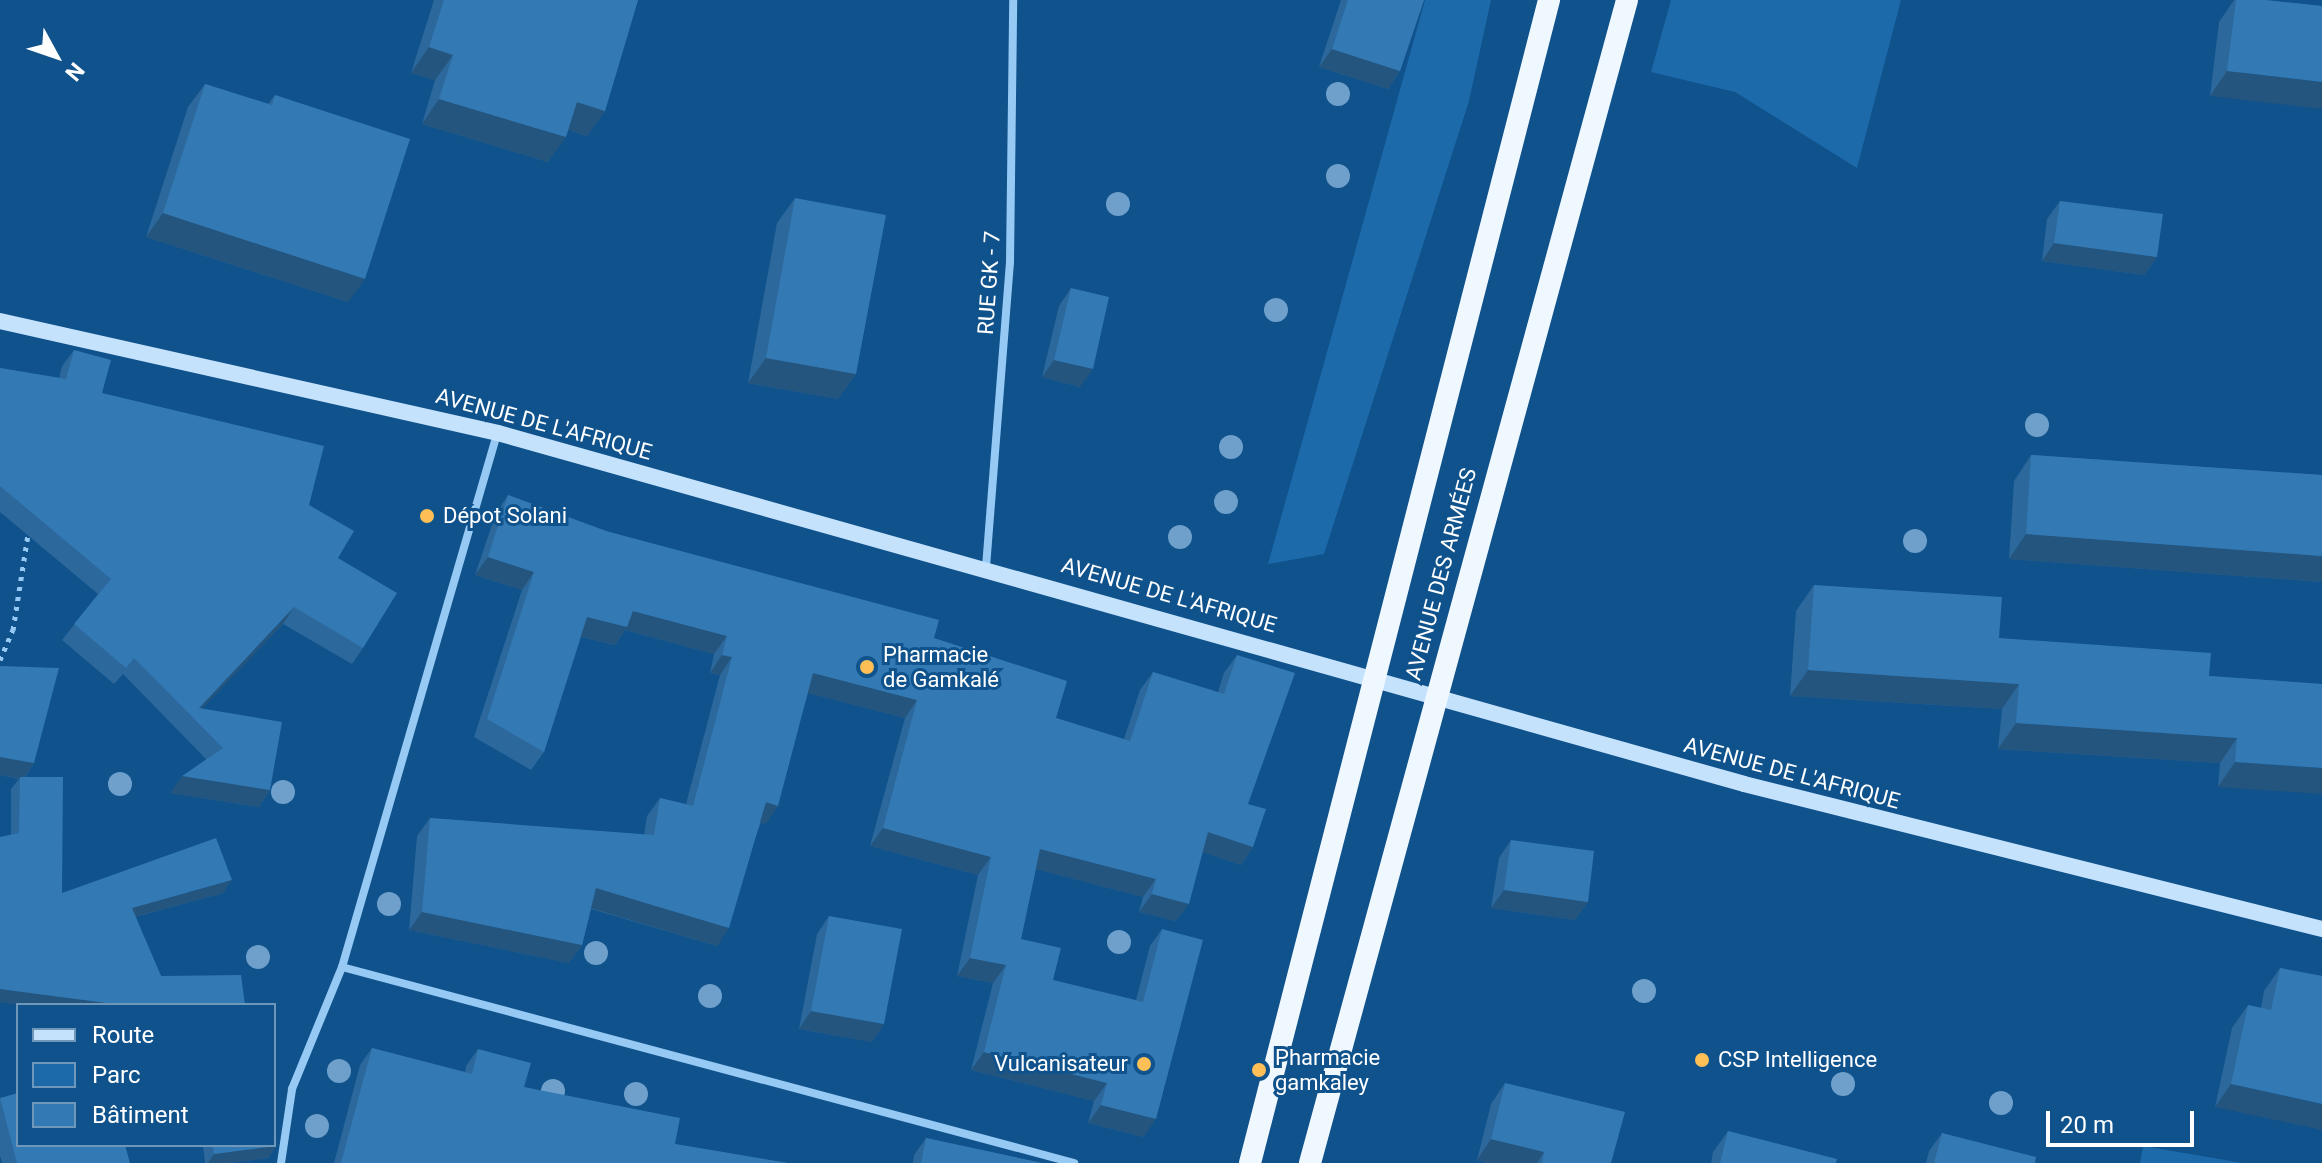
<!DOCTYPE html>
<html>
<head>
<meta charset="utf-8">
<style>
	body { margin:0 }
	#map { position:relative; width:2322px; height:1163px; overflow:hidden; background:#0f528c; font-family:Roboto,sans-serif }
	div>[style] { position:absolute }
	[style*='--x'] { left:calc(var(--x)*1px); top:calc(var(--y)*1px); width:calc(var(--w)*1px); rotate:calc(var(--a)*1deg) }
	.green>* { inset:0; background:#1d6aaa }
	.path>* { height:5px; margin-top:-2.5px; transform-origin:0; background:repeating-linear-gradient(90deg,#96c9f3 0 4px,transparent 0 10px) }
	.minor>* { height:8px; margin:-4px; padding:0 4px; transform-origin:4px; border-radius:4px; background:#96c9f3 }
	.secondary>* { height:16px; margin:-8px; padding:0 8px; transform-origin:8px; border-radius:8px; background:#c5e2fd }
	.trunk>* { height:22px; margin:-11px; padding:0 11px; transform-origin:11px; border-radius:11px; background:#f0f8ff }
	.trees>* { width:24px; height:24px; margin:-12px; border-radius:50%; background:#6fa0cb }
	.wall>* { inset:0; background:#2c689b }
	.shaded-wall>* { inset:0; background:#24557e }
	.building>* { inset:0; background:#3379b4 }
	.dots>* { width:22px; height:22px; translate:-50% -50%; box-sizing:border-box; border:4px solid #0f528c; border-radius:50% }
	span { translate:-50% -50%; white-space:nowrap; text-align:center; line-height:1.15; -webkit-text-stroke:6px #0f528c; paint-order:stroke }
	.street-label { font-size:22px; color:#fff }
	.poi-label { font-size:22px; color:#fff }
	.left { translate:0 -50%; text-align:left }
	.right { translate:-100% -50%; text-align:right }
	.legend { position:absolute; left:16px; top:1003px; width:260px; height:144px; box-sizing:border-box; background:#0f528c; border:2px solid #6f97ba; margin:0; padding:10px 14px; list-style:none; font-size:24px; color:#fff }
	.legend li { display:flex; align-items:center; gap:16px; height:40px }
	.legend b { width:40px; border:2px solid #6f97ba }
	.north { position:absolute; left:16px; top:16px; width:80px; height:80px; -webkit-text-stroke:6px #0f528c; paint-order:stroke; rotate:130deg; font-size:22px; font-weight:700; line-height:32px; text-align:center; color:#fff }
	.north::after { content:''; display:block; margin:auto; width:28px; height:36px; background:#fff; clip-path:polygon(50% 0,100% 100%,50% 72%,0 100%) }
	.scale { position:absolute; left:2046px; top:1111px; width:148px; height:36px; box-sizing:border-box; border:4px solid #fff; border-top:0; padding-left:10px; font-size:24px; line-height:28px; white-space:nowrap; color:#fff; -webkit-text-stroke:6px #0f528c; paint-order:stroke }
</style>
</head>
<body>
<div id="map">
	<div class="green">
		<i style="clip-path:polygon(1425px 0,1491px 0,1469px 101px,1324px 554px,1268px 564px)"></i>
		<i style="clip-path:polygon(1671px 0,1901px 0,1857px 168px,1735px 92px,1651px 72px)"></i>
		<i style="clip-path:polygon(2143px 1146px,2243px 1163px,2140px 1163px)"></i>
	</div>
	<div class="path">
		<i style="--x:0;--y:660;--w:33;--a:-67"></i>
		<i style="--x:13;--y:630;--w:103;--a:-81.1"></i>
	</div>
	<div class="minor">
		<i style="--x:497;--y:434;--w:555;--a:106.21"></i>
		<i style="--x:342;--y:967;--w:758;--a:14.99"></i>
		<i style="--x:986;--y:567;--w:305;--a:-85.5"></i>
		<i style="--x:1010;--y:263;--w:263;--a:-89.3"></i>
		<i style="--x:281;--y:1163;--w:75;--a:-81.5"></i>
		<i style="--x:292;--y:1089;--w:132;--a:-67.7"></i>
	</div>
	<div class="secondary">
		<i style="--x:0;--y:321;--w:510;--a:12.67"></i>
		<i style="--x:498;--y:433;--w:1294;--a:15.73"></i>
		<i style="--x:1744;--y:784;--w:596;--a:14.08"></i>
	</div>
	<div class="trunk">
		<i style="--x:1250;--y:1163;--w:1201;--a:-75.58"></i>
		<i style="--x:1310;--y:1163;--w:1205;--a:-74.75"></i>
	</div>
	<div class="trees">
		<i style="left:1338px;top:94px"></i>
		<i style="left:1338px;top:176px"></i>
		<i style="left:1118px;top:204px"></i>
		<i style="left:1276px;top:310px"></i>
		<i style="left:2037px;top:425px"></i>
		<i style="left:1231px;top:447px"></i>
		<i style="left:1226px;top:502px"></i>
		<i style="left:1180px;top:537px"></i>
		<i style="left:1915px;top:541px"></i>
		<i style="left:120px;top:784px"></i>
		<i style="left:283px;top:792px"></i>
		<i style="left:389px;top:904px"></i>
		<i style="left:1119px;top:942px"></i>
		<i style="left:596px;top:953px"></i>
		<i style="left:258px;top:957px"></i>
		<i style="left:1644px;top:991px"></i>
		<i style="left:710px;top:996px"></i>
		<i style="left:339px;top:1071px"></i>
		<i style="left:1843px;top:1084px"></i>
		<i style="left:553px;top:1091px"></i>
		<i style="left:636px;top:1094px"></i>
		<i style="left:2001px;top:1103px"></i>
		<i style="left:317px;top:1126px"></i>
	</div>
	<div class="wall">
		<i style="clip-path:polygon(434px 0,638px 0,605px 111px,587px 136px,568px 130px,548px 162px,422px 124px,435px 80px,411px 73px)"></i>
		<i style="clip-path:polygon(1341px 0,1424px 0,1400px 71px,1388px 89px,1319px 67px)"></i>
		<i style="clip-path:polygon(2234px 0,2265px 0,2322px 6px,2210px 96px,2219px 22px)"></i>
		<i style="clip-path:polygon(205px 84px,268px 104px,275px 95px,348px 302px,146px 237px,188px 107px)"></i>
		<i style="clip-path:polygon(795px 198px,856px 374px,838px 399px,748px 383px,777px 223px)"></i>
		<i style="clip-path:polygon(2060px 201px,2157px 257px,2144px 275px,2042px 261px,2047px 219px)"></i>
		<i style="clip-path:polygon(1071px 288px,1080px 387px,1042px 377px,1059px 306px)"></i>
		<i style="clip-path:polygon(74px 350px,102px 393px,309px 505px,338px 558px,363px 648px,352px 664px,283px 624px,202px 708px,270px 790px,259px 807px,170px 793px,206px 759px,123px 674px,114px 684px,62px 640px,98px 594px,0 512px,0 368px,59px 378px,62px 366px)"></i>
		<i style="clip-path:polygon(2031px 455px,2322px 475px,2322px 582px,2009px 559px,2014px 481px)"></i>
		<i style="clip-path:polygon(508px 495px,606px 531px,934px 638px,1056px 718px,1124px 739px,1140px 690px,1153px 672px,1218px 692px,1224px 673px,1237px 655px,1248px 804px,1253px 847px,1241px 865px,1203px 852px,1176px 921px,1139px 912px,1143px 897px,1036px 869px,1021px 939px,1053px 980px,1136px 1000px,1150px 946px,1162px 929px,1144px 1137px,1088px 1123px,1094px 1101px,971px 1070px,993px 983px,957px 976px,978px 875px,870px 846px,905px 718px,808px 693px,766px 824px,761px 822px,717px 946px,591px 909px,582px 945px,569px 963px,409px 930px,417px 836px,430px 818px,644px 835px,647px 816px,660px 798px,686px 804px,720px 675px,710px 673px,714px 654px,625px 630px,615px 645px,581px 637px,544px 752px,531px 770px,474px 737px,522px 590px,475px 575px,496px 513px)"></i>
		<i style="clip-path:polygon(1814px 585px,1999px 638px,2209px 676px,2322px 684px,2218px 787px,2220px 763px,1998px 749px,2002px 709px,1790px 696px,1796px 611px)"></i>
		<i style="clip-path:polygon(0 666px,34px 763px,25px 777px,62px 893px,223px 893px,135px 917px,161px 976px,245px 1005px,20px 1005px,0 1002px,0 837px,11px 835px,11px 789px,19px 779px,0 775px)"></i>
		<i style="clip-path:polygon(1511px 840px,1588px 902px,1575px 920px,1491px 908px,1499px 858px)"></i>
		<i style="clip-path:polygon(829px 916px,884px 1024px,872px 1042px,799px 1029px,817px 934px)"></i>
		<i style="clip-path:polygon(2280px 968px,2322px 976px,2215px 1107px,2232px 1028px,2248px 1005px,2261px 1008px,2264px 991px)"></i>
		<i style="clip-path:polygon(372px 1048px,465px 1072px,466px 1066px,478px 1049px,524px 1087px,675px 1144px,788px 1163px,334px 1163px,360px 1065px)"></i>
		<i style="clip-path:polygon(1505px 1083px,1611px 1163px,1488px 1163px,1477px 1160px,1491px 1104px)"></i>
		<i style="clip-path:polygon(0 1098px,130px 1163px,2px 1163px,0 1156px)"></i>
		<i style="clip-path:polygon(1728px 1131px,1836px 1163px,1711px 1163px,1713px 1152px)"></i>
		<i style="clip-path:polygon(1942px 1133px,2035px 1163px,1926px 1163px,1929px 1151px)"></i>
		<i style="clip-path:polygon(926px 1138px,1042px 1163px,913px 1163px,914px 1155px)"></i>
		<i style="clip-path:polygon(203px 1145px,274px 1145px,276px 1146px,268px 1158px,230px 1163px,205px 1163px)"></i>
	</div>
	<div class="shaded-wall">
		<i style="clip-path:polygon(429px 47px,453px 55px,435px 80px,411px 73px)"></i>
		<i style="clip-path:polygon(1332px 49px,1400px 71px,1388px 89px,1319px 67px)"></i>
		<i style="clip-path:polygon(2227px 71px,2322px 82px,2322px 109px,2210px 96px)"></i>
		<i style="clip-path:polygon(439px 99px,566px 137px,548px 162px,422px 124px)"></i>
		<i style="clip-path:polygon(577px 102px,605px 111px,587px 136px,559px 127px)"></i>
		<i style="clip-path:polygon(163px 213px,365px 279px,348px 302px,146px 237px)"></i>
		<i style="clip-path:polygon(2054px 243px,2157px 257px,2144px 275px,2042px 261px)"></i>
		<i style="clip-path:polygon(766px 358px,856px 374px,838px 399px,748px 383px)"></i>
		<i style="clip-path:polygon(1054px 360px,1093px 369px,1080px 387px,1042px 377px)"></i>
		<i style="clip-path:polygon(2026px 534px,2322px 556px,2322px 582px,2009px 559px)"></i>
		<i style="clip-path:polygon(488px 557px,534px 572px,522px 590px,475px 575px)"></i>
		<i style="clip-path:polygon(294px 607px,283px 624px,193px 718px,199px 708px)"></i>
		<i style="clip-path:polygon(633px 611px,727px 636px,714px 654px,625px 630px,615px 645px,574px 635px,587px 617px)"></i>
		<i style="clip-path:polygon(722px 655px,732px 657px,720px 675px,710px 673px)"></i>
		<i style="clip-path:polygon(1808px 670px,2019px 684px,2002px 709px,1790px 696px)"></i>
		<i style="clip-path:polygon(813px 673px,917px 700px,905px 718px,800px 691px)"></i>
		<i style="clip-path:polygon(2016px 723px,2237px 738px,2220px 763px,1998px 749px)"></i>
		<i style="clip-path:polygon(0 757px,34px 763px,23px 779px,0 775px)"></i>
		<i style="clip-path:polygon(2235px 762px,2322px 768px,2322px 794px,2218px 787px)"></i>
		<i style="clip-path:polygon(182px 776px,270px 790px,259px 807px,170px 793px)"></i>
		<i style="clip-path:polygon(766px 802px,778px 806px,766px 824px,754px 820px)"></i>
		<i style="clip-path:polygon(883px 828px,991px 857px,978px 875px,870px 846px)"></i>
		<i style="clip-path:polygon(1208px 832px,1253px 847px,1241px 865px,1196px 850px)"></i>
		<i style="clip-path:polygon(1040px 849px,1156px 879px,1143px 897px,1028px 867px)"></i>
		<i style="clip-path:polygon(232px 880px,223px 893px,123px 920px,132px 908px)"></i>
		<i style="clip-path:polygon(596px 888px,729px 928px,717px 946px,584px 906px)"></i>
		<i style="clip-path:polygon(1504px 890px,1588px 902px,1575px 920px,1491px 908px)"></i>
		<i style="clip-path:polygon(1152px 894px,1189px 904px,1176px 921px,1139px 912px)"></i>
		<i style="clip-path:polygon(422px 912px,582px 945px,569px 963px,409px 930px)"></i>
		<i style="clip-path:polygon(970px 958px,1006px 965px,993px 983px,957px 976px)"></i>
		<i style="clip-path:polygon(0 989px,107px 1003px,106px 1005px,20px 1005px,0 1002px)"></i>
		<i style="clip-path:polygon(811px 1011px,884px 1024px,872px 1042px,799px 1029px)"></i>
		<i style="clip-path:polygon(984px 1052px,1107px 1083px,1094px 1101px,971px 1070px)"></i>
		<i style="clip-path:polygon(2231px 1084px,2322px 1104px,2322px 1130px,2215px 1107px)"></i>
		<i style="clip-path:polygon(1101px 1105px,1156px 1119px,1144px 1137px,1088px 1123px)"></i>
		<i style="clip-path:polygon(1491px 1139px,1544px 1152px,1537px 1163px,1488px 1163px,1477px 1160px)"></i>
		<i style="clip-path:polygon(276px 1146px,268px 1158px,230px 1163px,208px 1163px,214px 1154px)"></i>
	</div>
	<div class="building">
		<i style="clip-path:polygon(444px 0,638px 0,605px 111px,577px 102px,566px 137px,439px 99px,453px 55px,429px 47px)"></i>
		<i style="clip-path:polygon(1348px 0,1424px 0,1400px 71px,1332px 49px)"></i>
		<i style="clip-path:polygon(2236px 0,2265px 0,2322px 6px,2322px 82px,2227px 71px)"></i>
		<i style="clip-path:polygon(205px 84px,272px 105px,275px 95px,410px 139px,365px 279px,163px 213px)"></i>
		<i style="clip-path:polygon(795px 198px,886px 215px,856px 374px,766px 358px)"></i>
		<i style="clip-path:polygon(2060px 201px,2163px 214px,2157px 257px,2054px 243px)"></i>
		<i style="clip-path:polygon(1071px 288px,1109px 297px,1093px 369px,1054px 360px)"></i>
		<i style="clip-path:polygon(74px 350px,111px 360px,102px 393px,324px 446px,309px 505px,354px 531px,338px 558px,397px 593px,363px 648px,294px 607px,199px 708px,282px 722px,270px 790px,182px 776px,223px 748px,134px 658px,126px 668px,74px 624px,111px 579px,0 486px,0 368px,66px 379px)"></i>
		<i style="clip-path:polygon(2031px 455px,2322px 475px,2322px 556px,2026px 534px)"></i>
		<i style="clip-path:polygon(508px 495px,606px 531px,939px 620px,934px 638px,1067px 681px,1056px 718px,1130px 741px,1153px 672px,1224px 694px,1237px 655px,1295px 673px,1248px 804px,1266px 809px,1253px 847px,1208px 832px,1189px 904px,1152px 894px,1156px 879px,1040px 849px,1021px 939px,1061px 948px,1053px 980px,1143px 1002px,1162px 929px,1203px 940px,1156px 1119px,1101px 1105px,1107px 1083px,984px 1052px,1006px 965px,970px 958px,991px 857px,883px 828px,917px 700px,813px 673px,778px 806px,766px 802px,729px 928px,596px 888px,582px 945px,422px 912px,430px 818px,654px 835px,660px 798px,693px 806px,732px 657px,722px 655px,727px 636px,633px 611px,627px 627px,587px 617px,544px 752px,487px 719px,534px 572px,488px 557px)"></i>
		<i style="clip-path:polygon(1814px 585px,2002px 597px,1999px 638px,2211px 653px,2209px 676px,2322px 684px,2322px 768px,2235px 762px,2237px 738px,2016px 723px,2019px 684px,1808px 670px)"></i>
		<i style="clip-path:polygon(0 666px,59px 668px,34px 763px,0 757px)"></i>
		<i style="clip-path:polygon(20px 777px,63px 777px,62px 893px,216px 838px,232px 880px,132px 908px,161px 976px,241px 975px,245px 1005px,107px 1005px,107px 1003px,0 989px,0 837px,19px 833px)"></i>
		<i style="clip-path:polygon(1511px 840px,1594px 851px,1588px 902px,1504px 890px)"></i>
		<i style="clip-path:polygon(829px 916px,902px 929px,884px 1024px,811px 1011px)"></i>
		<i style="clip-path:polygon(2280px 968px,2322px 976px,2322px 1104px,2231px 1084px,2248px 1005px,2271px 1010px)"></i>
		<i style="clip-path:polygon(372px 1048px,472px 1074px,478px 1049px,531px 1063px,524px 1087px,680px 1118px,675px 1144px,788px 1163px,341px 1163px)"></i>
		<i style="clip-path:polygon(1505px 1083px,1625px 1112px,1611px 1163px,1542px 1163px,1544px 1152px,1491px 1139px)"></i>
		<i style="clip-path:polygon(274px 1085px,276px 1146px,214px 1154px,213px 1145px,274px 1145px)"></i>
		<i style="clip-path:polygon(18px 1093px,18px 1145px,125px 1145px,130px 1163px,17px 1163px,0 1098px)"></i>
		<i style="clip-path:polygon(1728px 1131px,1837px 1159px,1836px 1163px,1720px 1163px)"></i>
		<i style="clip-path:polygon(1942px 1133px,2036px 1157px,2035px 1163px,1934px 1163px)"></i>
		<i style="clip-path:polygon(926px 1138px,1042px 1163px,921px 1163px)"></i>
	</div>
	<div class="dots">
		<i style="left:427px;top:516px;background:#ffbf57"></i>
		<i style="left:867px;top:667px;background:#ffbf57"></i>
		<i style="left:1702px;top:1060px;background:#ffbf57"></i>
		<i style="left:1144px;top:1064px;background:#ffbf57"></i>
		<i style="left:1259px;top:1070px;background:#ffbf57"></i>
	</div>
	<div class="street-label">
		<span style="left:989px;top:283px;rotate:-86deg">RUE GK - 7</span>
		<span style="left:544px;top:424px;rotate:15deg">AVENUE DE L'AFRIQUE</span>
		<span style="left:1441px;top:574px;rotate:-75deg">AVENUE DES ARMÉES</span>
		<span style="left:1169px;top:595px;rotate:16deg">AVENUE DE L'AFRIQUE</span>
		<span style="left:1792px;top:773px;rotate:15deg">AVENUE DE L'AFRIQUE</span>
	</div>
	<div class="poi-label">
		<span class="left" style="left:443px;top:516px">Dépot Solani</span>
		<span class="left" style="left:883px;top:667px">Pharmacie<br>de Gamkalé</span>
		<span class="left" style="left:1275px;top:1070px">Pharmacie<br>gamkaley</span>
		<span class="left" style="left:1718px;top:1060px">CSP Intelligence</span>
		<span class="right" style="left:1128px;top:1064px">Vulcanisateur</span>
	</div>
	<ul class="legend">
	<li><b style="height:10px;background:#c5e2fd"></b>Route</li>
	<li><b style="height:22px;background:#1d6aaa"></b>Parc</li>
	<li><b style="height:22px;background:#3379b4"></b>Bâtiment</li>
	</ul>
	<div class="north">N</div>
	<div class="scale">20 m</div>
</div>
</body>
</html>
